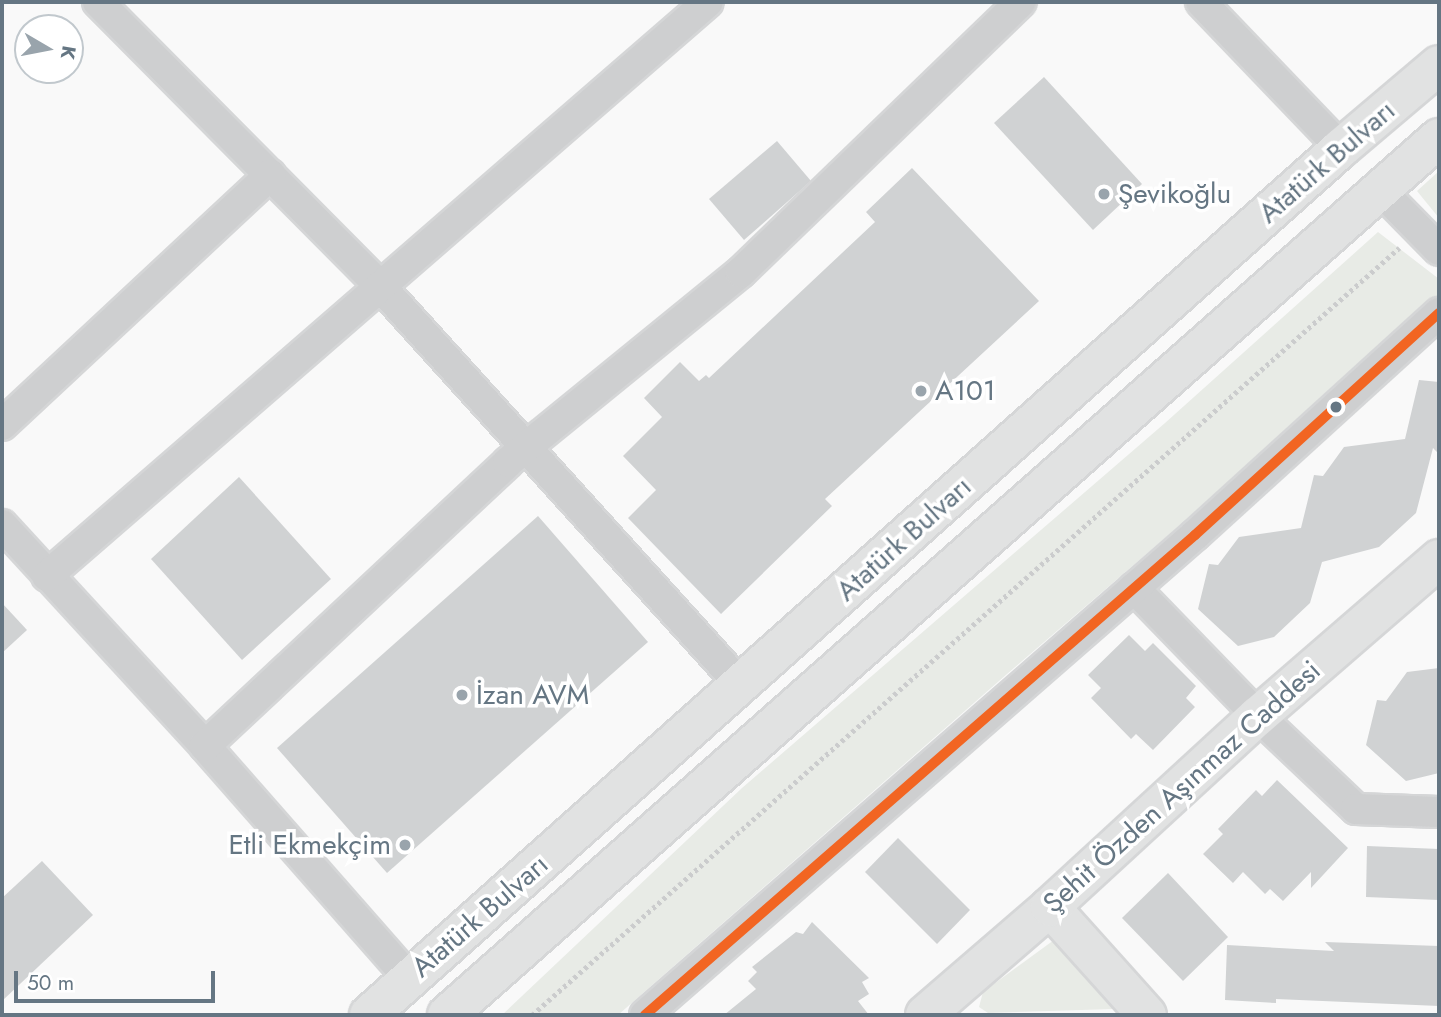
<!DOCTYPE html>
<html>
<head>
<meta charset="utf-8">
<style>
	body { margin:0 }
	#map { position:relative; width:1441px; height:1017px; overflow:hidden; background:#f9f9f9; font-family:Jost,sans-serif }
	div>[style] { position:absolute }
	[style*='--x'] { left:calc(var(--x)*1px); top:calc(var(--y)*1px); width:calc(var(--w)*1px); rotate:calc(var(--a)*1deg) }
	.green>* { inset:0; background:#e8ebe6 }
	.building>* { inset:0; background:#d0d2d3 }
	.path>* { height:4.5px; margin-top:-2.25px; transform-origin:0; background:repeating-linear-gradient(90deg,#cbcccd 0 3.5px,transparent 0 7px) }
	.roads { filter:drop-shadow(2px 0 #d5d6d7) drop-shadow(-2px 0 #d5d6d7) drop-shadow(0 2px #d5d6d7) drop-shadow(0 -2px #d5d6d7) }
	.street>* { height:30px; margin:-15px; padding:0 15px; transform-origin:15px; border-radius:15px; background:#cecfd0 }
	.secondary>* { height:38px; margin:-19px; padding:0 19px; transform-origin:19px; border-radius:19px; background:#e1e2e2 }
	.primary>* { height:38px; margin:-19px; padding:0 19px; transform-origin:19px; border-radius:19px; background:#e1e2e2 }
	.bus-1>* { height:10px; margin:-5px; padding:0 5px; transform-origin:5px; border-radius:5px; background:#f26522 }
	.dots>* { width:19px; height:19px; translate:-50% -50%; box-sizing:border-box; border:4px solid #fff; border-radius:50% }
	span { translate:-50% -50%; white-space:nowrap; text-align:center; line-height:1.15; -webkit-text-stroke:7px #fff; paint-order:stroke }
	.street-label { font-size:28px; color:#657683 }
	.poi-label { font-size:28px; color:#657683 }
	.left { translate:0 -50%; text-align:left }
	.right { translate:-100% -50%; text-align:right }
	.frame { position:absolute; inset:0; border:4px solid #657683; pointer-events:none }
	.north { position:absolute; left:14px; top:14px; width:70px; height:70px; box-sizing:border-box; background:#fff; border:2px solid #c1c8cd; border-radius:50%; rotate:100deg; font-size:19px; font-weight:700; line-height:28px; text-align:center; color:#657683 }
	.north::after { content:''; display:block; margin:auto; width:24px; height:32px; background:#99a4ac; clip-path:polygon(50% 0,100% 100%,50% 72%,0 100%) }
	.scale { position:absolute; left:14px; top:971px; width:201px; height:32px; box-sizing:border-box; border:4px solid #657683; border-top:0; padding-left:9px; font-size:21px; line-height:24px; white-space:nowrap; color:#657683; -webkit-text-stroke:5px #fff; paint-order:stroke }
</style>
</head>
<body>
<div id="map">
	<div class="green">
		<i style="clip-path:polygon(1439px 171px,1439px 218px,1417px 191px)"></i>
		<i style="clip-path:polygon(1378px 232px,1439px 279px,1439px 302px,1007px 674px,618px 1015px,502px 1015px,742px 788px,1165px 423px)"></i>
		<i style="clip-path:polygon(1054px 940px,1112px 997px,1114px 1009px,988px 1013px,979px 1007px,983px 992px)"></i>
	</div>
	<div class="building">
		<i style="clip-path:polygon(1044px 77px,1142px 184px,1093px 230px,994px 123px)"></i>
		<i style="clip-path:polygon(777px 141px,811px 181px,744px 240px,709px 199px)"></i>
		<i style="clip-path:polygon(912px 168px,1039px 301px,825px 499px,832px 506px,721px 614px,628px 518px,656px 490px,623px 456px,662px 417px,644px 398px,680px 362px,699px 381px,706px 375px,709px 378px,875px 222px,866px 212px)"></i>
		<i style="clip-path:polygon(1419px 380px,1439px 382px,1439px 454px,1433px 448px,1416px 513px,1379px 547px,1322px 562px,1310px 603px,1274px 637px,1238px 646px,1198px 609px,1209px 564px,1218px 565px,1239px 537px,1301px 528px,1314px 475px,1323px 476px,1344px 447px,1405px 439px)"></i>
		<i style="clip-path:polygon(239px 477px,331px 579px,242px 660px,151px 559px)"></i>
		<i style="clip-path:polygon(538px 516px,648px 642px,387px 873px,277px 748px)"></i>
		<i style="clip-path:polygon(2px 603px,27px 630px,2px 653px)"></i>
		<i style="clip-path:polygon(1129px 635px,1145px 651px,1153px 643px,1196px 686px,1186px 698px,1195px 707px,1153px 750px,1136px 734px,1131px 739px,1091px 698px,1101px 688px,1088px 675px)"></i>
		<i style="clip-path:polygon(1439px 668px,1439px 773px,1406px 781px,1366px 745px,1377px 700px,1386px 701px,1407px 672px)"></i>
		<i style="clip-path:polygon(1277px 780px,1348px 848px,1311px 888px,1311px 872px,1283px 901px,1270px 889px,1265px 894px,1243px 872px,1233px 883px,1203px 854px,1223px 834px,1218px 829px,1256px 790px,1262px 796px)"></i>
		<i style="clip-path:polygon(898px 838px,970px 910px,937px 944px,865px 872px)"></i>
		<i style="clip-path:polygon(1367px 846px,1439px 849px,1439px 900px,1366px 897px)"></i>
		<i style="clip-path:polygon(42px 861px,93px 915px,2px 1001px,2px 898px)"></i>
		<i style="clip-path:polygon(1168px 873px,1228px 937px,1183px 981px,1122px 918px)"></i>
		<i style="clip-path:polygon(812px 922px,869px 978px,862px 982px,869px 994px,858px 1001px,869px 1015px,724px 1015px,756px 989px,748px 981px,757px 972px,752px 967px,796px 932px,803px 934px)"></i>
		<i style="clip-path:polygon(1325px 942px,1439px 946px,1439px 1006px,1276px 999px,1276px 1003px,1225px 1000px,1227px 945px,1334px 951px)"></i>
	</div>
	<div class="path">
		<i style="--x:532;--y:1015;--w:1158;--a:-41.5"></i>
	</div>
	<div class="roads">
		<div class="street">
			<i style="--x:98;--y:2;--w:402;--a:45.2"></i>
			<i style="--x:381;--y:287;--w:537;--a:47.87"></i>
			<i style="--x:1201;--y:2;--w:202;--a:46.2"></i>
			<i style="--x:1380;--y:190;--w:84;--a:45.5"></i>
			<i style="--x:2;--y:425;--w:367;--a:-43"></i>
			<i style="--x:2;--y:525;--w:300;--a:47.4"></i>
			<i style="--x:205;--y:746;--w:309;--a:48.7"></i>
			<i style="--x:47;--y:576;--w:875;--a:-40.97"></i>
			<i style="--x:1134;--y:588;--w:178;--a:45.9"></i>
			<i style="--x:1258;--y:716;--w:135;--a:43.5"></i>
			<i style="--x:1356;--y:809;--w:83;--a:2.1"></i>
			<i style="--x:205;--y:746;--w:415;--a:-43.1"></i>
			<i style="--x:508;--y:462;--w:301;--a:-39.2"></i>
			<i style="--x:741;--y:272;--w:389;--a:-44"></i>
			<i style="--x:645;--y:1015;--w:730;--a:-41.11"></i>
			<i style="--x:1195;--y:535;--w:330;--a:-42.3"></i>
		</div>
		<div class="secondary">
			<i style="--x:1050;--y:907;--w:145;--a:48.1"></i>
			<i style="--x:925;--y:1015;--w:165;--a:-40.8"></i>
			<i style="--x:1050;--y:907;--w:282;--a:-42.6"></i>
			<i style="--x:1258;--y:716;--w:240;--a:-40.9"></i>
		</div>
		<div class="primary">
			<i style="--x:369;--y:1015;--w:1302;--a:-41.73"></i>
			<i style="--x:1341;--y:148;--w:128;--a:-40.3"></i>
			<i style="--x:447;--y:1015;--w:1324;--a:-41.48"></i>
		</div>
	</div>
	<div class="bus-1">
		<i style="--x:645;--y:1015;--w:730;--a:-41.11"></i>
		<i style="--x:1195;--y:535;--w:330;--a:-42.3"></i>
	</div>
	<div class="dots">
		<i style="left:1104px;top:194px;background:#99a4ac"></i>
		<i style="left:921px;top:391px;background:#99a4ac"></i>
		<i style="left:1336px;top:407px;background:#657683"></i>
		<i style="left:462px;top:695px;background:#99a4ac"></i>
		<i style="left:405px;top:845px;background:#99a4ac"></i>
	</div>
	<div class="street-label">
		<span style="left:1327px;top:162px;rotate:-41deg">Atatürk Bulvarı</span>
		<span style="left:904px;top:539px;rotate:-42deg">Atatürk Bulvarı</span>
		<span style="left:1182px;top:787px;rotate:-42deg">Şehit Özden Aşınmaz Caddesi</span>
		<span style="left:480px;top:916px;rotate:-41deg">Atatürk Bulvarı</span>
	</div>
	<div class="poi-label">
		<span class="left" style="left:1118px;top:194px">Şevikoğlu</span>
		<span class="left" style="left:935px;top:391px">A101</span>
		<span class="left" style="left:476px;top:695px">İzan AVM</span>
		<span class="right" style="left:391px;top:845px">Etli Ekmekçim</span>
	</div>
	<div class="frame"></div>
	<div class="north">K</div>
	<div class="scale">50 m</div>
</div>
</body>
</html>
